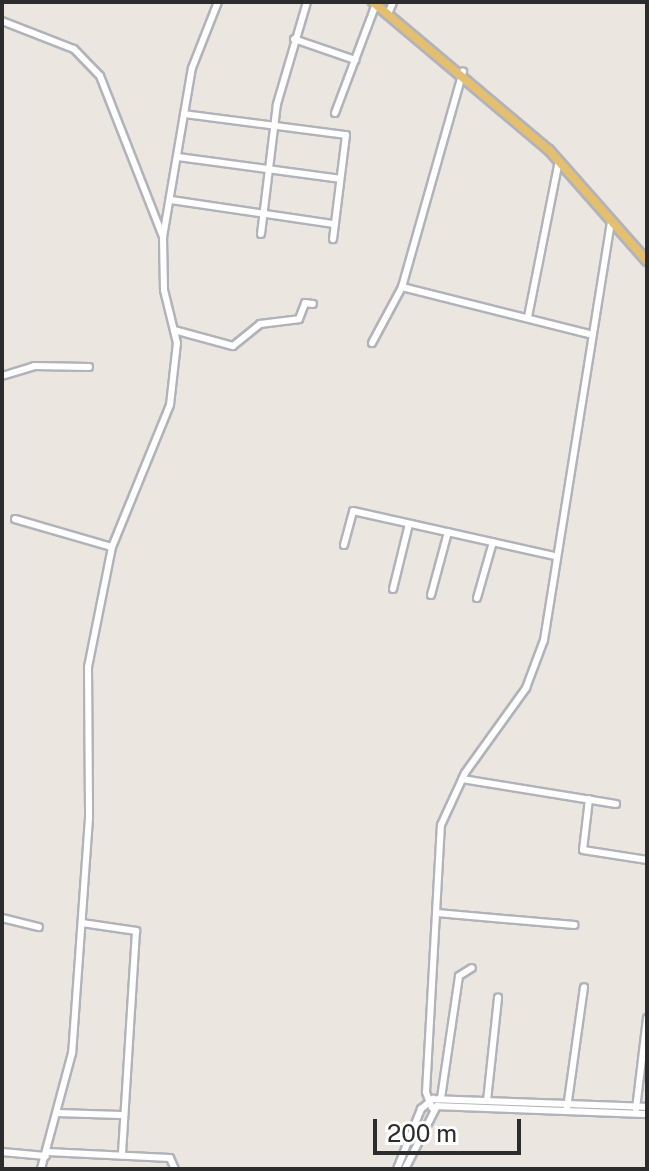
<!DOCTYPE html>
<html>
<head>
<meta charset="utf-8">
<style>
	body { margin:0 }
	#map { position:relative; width:649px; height:1171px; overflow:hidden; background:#ece6e0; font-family:"Public Sans",sans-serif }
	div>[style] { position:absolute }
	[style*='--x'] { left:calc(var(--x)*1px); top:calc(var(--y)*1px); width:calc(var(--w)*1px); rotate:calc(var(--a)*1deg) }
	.roads { filter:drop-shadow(2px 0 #b1b3bb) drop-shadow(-2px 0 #b1b3bb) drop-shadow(0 2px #b1b3bb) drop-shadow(0 -2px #b1b3bb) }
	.minor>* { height:6px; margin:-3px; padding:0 3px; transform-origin:3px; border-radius:3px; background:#fff }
	.major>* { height:8px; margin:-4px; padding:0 4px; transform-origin:4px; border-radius:4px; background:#e3bf6f }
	span { translate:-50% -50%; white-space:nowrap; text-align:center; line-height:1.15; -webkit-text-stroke:7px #fff; paint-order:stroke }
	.frame { position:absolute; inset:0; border:4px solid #2c2c2c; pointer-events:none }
	.scale { position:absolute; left:373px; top:1119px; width:148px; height:36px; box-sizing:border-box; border:4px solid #2c2c2c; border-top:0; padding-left:10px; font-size:24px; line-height:28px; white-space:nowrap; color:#2c2c2c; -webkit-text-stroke:6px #fff; paint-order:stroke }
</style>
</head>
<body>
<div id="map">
	<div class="roads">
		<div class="minor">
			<i style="--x:388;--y:14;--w:13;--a:-67"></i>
			<i style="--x:2;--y:21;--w:77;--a:21.3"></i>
			<i style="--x:74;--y:49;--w:37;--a:46"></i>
			<i style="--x:100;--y:76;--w:173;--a:68.6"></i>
			<i style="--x:294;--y:39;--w:65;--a:19"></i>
			<i style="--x:335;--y:113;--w:116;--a:-69.4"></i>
			<i style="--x:184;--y:114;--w:163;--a:7.4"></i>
			<i style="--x:346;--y:135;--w:105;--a:97.1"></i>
			<i style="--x:178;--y:157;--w:163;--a:7.7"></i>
			<i style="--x:171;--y:200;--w:165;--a:8.4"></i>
			<i style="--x:261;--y:234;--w:131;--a:-83"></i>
			<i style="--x:277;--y:104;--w:106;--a:-73.6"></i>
			<i style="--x:402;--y:287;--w:193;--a:14.1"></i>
			<i style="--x:528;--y:317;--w:159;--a:-78.8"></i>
			<i style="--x:174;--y:330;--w:61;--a:15.2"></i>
			<i style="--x:233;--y:346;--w:35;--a:-39"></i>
			<i style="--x:260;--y:324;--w:39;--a:-7"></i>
			<i style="--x:299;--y:319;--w:17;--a:-69"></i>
			<i style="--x:305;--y:303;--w:8;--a:7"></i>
			<i style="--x:372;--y:343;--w:64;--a:-61.8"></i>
			<i style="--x:402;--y:287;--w:224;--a:-74.2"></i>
			<i style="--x:2;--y:376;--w:34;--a:-17"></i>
			<i style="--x:34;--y:366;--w:55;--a:1"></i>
			<i style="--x:15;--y:519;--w:101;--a:16.1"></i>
			<i style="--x:112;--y:547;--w:122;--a:101.3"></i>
			<i style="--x:88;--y:667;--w:151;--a:89.6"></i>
			<i style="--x:89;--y:818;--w:236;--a:94.1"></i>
			<i style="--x:72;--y:1053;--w:120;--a:105"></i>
			<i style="--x:344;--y:545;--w:35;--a:-75"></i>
			<i style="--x:353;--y:511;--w:206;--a:12.6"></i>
			<i style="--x:112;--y:547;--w:153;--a:-67.8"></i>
			<i style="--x:170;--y:405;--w:62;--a:-83.6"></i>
			<i style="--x:177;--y:343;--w:55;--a:-103.8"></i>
			<i style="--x:164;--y:290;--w:53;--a:-91.1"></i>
			<i style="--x:163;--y:237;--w:171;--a:-80.3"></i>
			<i style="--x:192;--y:68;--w:71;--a:-68.5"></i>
			<i style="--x:393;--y:589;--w:67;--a:-76.2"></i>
			<i style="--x:431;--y:595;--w:65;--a:-74.9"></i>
			<i style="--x:477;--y:598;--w:58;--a:-74.1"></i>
			<i style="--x:462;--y:779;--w:156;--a:9.2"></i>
			<i style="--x:589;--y:799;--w:51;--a:96.7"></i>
			<i style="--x:583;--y:850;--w:65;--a:8.9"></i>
			<i style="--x:437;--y:913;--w:138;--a:5"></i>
			<i style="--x:2;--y:918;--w:38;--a:14"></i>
			<i style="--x:82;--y:923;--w:55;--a:8.4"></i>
			<i style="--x:136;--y:931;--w:225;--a:93.6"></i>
			<i style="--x:441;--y:1098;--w:123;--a:-81.6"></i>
			<i style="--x:459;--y:976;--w:15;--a:-32"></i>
			<i style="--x:487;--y:1101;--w:104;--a:-83.9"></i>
			<i style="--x:432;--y:1108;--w:17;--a:-111"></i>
			<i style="--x:426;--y:1092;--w:267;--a:-86.8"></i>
			<i style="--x:441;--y:825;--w:57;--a:-65.2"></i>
			<i style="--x:465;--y:773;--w:105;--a:-54.3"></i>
			<i style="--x:526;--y:688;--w:51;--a:-69.4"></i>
			<i style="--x:544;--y:640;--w:425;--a:-80.9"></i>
			<i style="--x:567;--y:1108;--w:122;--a:-82"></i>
			<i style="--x:636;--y:1109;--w:92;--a:-83.1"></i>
			<i style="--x:57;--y:1113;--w:64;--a:1.8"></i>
			<i style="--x:2;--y:1152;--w:44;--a:5.2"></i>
			<i style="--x:47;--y:1152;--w:123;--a:2.8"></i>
			<i style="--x:170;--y:1158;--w:12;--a:66"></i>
			<i style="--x:397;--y:1169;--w:65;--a:-68.2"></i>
			<i style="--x:421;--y:1109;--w:16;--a:-40"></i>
			<i style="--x:433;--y:1099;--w:214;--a:2.1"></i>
			<i style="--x:405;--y:1169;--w:71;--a:-63.1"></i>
			<i style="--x:437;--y:1106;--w:210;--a:2.2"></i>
		</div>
		<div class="major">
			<i style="--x:373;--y:2;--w:230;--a:40.1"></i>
			<i style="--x:549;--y:150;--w:148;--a:48.6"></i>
		</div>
	</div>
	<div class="frame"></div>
	<div class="scale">200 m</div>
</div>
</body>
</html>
